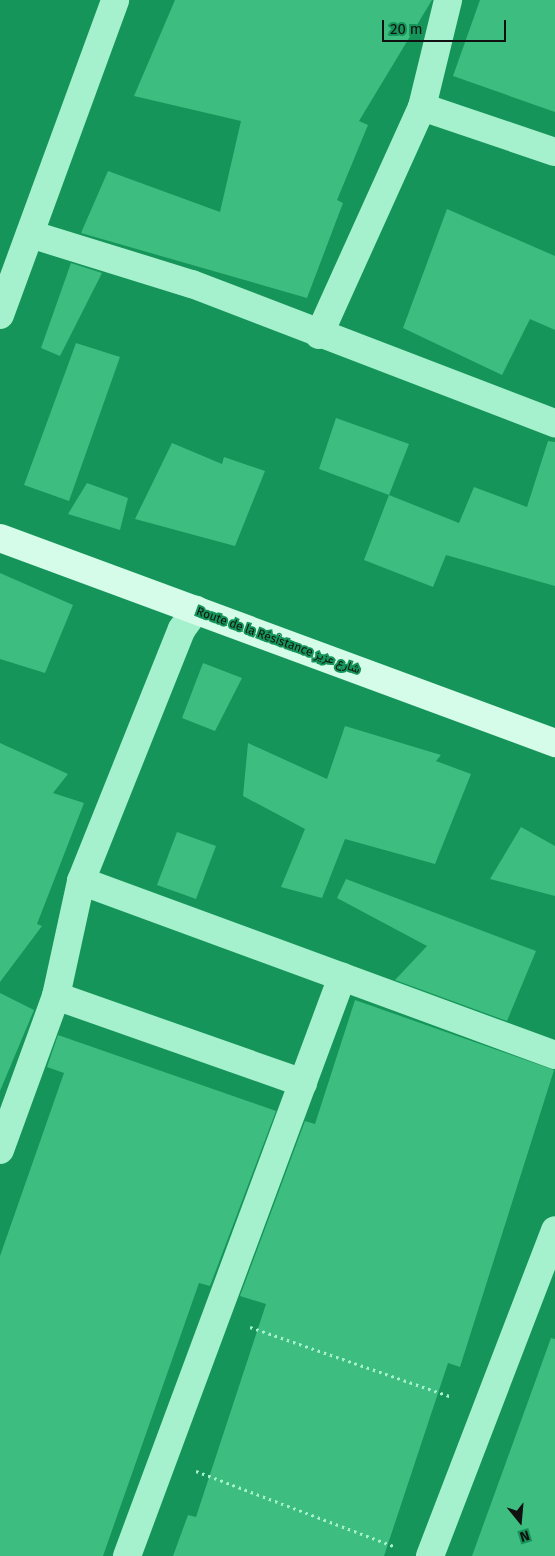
<!DOCTYPE html>
<html>
<head>
<meta charset="utf-8">
<style>
	body { margin:0 }
	#map { position:relative; width:555px; height:1556px; overflow:hidden; background:#159559; font-family:"Fira Sans",Vazirmatn,sans-serif }
	div>[style] { position:absolute }
	[style*='--x'] { left:calc(var(--x)*1px); top:calc(var(--y)*1px); width:calc(var(--w)*1px); rotate:calc(var(--a)*1deg) }
	.building>* { inset:0; background:#3dbd80 }
	.path>* { height:3px; margin-top:-1.5px; transform-origin:0; background:repeating-linear-gradient(90deg,#a6f1cd 0 2.5px,transparent 0 6.5px) }
	.street>* { height:28px; margin:-14px; padding:0 14px; transform-origin:14px; border-radius:14px; background:#a6f1cd }
	.secondary>* { height:28px; margin:-14px; padding:0 14px; transform-origin:14px; border-radius:14px; background:#d4fce9 }
	span { translate:-50% -50%; white-space:nowrap; text-align:center; line-height:1.15; -webkit-text-stroke:4px #159559; paint-order:stroke }
	.street-label { font-size:12px; color:#111 }
	.north { position:absolute; left:495px; top:1496px; width:50px; height:50px; -webkit-text-stroke:4px #159559; paint-order:stroke; rotate:163deg; font-size:14px; font-weight:700; line-height:20px; text-align:center; color:#111 }
	.north::after { content:''; display:block; margin:auto; width:18px; height:22px; background:#111; clip-path:polygon(50% 0,100% 100%,50% 72%,0 100%) }
	.scale { position:absolute; left:382px; top:20px; width:124px; height:22px; box-sizing:border-box; border:2px solid #111; border-top:0; padding-left:6px; font-size:15px; line-height:18px; white-space:nowrap; color:#111; -webkit-text-stroke:4px #159559; paint-order:stroke }
</style>
</head>
<body>
<div id="map">
	<div class="building">
		<i style="clip-path:polygon(175px 0,432px 0,359px 121px,368px 125px,337px 200px,343px 203px,307px 298px,81px 233px,108px 171px,220px 212px,241px 121px,134px 96px)"></i>
		<i style="clip-path:polygon(480px 0,555px 0,555px 112px,453px 76px)"></i>
		<i style="clip-path:polygon(447px 209px,555px 256px,555px 330px,530px 319px,502px 375px,403px 328px)"></i>
		<i style="clip-path:polygon(71px 263px,102px 273px,60px 356px,41px 348px)"></i>
		<i style="clip-path:polygon(76px 343px,120px 357px,69px 501px,24px 485px)"></i>
		<i style="clip-path:polygon(336px 418px,409px 444px,389px 495px,319px 469px)"></i>
		<i style="clip-path:polygon(548px 441px,555px 442px,555px 586px,446px 555px,433px 587px,364px 560px,389px 495px,459px 523px,474px 487px,527px 507px)"></i>
		<i style="clip-path:polygon(172px 443px,222px 464px,224px 457px,265px 471px,235px 546px,135px 519px)"></i>
		<i style="clip-path:polygon(87px 483px,128px 498px,120px 530px,68px 514px)"></i>
		<i style="clip-path:polygon(0 573px,73px 605px,45px 673px,0 659px)"></i>
		<i style="clip-path:polygon(203px 663px,242px 678px,215px 731px,182px 718px)"></i>
		<i style="clip-path:polygon(345px 726px,441px 755px,436px 761px,471px 774px,435px 864px,345px 839px,322px 898px,281px 887px,305px 829px,243px 796px,248px 743px,327px 779px)"></i>
		<i style="clip-path:polygon(0 743px,68px 774px,53px 793px,84px 803px,37px 924px,42px 926px,0 982px)"></i>
		<i style="clip-path:polygon(521px 827px,555px 846px,555px 896px,490px 879px)"></i>
		<i style="clip-path:polygon(177px 832px,216px 846px,196px 899px,157px 885px)"></i>
		<i style="clip-path:polygon(346px 879px,536px 951px,507px 1021px,395px 980px,427px 946px,337px 898px)"></i>
		<i style="clip-path:polygon(0 993px,34px 1010px,0 1091px)"></i>
		<i style="clip-path:polygon(355px 1000px,554px 1070px,460px 1367px,448px 1363px,384px 1556px,173px 1556px,188px 1515px,196px 1517px,266px 1304px,240px 1296px,305px 1121px,315px 1124px)"></i>
		<i style="clip-path:polygon(58px 1035px,276px 1111px,210px 1286px,199px 1283px,103px 1556px,0 1556px,0 1256px,64px 1073px,47px 1067px)"></i>
		<i style="clip-path:polygon(551px 1338px,555px 1339px,555px 1556px,472px 1556px)"></i>
	</div>
	<div class="path">
		<i style="--x:250;--y:1327;--w:214;--a:19.1"></i>
		<i style="--x:196;--y:1471;--w:214;--a:20.8"></i>
	</div>
	<div class="street">
		<i style="--x:422;--y:107;--w:140;--a:18.7"></i>
		<i style="--x:30;--y:234;--w:170;--a:17.2"></i>
		<i style="--x:192;--y:284;--w:389;--a:21"></i>
		<i style="--x:0;--y:315;--w:335;--a:-69.9"></i>
		<i style="--x:319;--y:335;--w:250;--a:-65.7"></i>
		<i style="--x:422;--y:107;--w:110;--a:-76.3"></i>
		<i style="--x:81;--y:881;--w:505;--a:20.16"></i>
		<i style="--x:56;--y:996;--w:262;--a:19.4"></i>
		<i style="--x:0;--y:1150;--w:164;--a:-70"></i>
		<i style="--x:56;--y:996;--w:118;--a:-77.7"></i>
		<i style="--x:81;--y:881;--w:271;--a:-68.2"></i>
		<i style="--x:182;--y:629;--w:24;--a:-54"></i>
		<i style="--x:127;--y:1556;--w:618;--a:-69.63"></i>
		<i style="--x:430;--y:1556;--w:349;--a:-69"></i>
	</div>
	<div class="secondary">
		<i style="--x:0;--y:538;--w:592;--a:20.27"></i>
	</div>
	<div class="street-label">
		<span style="left:278px;top:641px;rotate:20deg">Route de la Résistance شارع عزيز</span>
	</div>
	<div class="north">N</div>
	<div class="scale">20 m</div>
</div>
</body>
</html>
